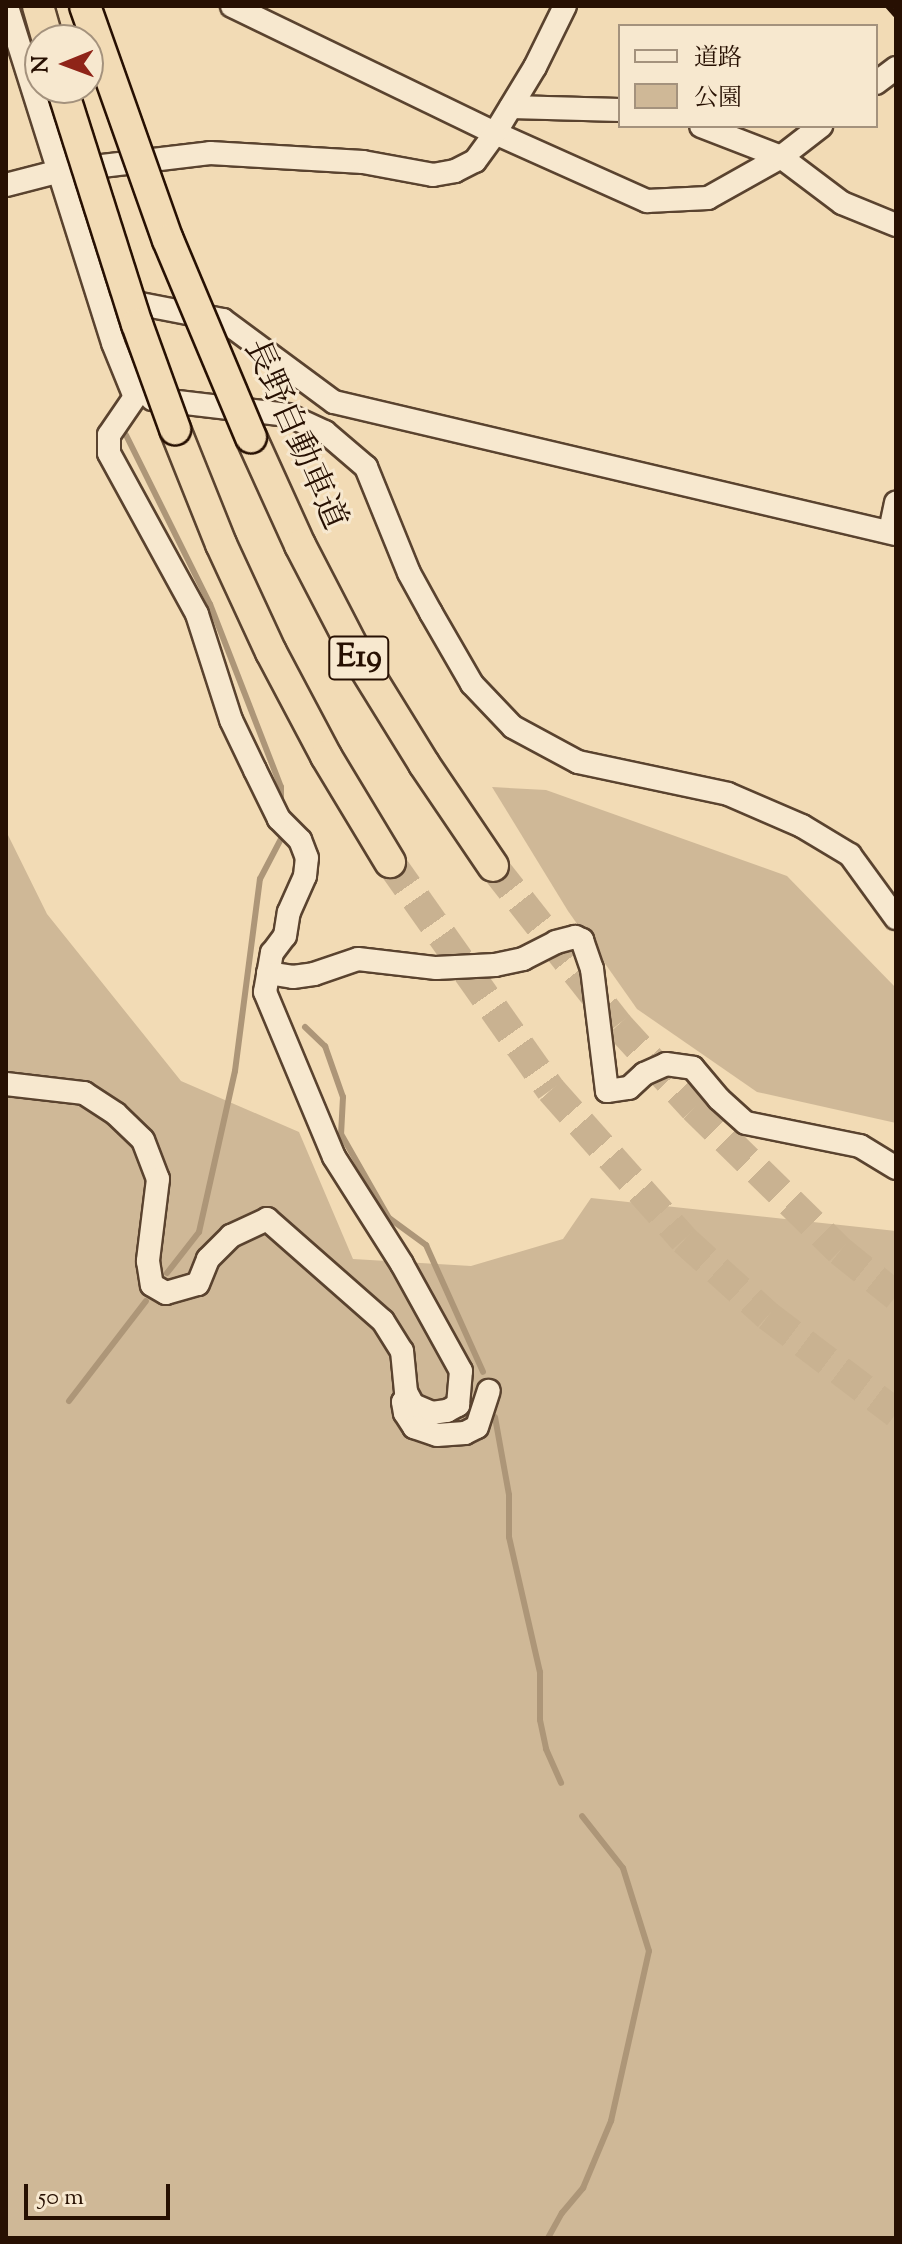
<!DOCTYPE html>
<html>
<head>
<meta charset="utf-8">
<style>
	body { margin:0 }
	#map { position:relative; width:902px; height:2244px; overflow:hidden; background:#f2dbb5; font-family:"Sorts Mill Goudy","Noto Serif JP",serif }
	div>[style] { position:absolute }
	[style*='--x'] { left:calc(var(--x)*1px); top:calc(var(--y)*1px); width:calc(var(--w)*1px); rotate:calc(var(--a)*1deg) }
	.green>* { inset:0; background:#cfb897 }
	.stream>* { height:6px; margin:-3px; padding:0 3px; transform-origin:3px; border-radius:3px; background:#ad9678 }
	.highway-tunnel>* { height:30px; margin-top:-15px; transform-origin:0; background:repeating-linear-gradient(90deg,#c9b291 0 30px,transparent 0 45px) }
	.roads { filter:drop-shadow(2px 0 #5a432f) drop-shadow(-2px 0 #5a432f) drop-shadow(0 2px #5a432f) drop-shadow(0 -2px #5a432f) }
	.minor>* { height:22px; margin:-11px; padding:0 11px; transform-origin:11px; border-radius:11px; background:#f7e8cf }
	.highway>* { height:30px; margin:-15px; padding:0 15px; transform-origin:15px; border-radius:15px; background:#f2dbb5 }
	.rail>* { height:6px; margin-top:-3px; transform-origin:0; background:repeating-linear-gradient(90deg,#271002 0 14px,transparent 0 28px) }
	.bridges { filter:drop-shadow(2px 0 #271002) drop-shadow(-2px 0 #271002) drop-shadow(0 2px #271002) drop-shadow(0 -2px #271002) }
	.highway-bridge>* { height:30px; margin:-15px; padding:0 15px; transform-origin:15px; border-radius:15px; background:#f2dbb5 }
	span { translate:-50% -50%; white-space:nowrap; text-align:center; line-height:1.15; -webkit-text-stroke:6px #f7e8cf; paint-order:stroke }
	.shield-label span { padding:2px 6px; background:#f7e8cf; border:2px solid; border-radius:6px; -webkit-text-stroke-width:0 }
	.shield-label { font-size:32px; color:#271002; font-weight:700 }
	.street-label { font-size:34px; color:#271002 }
	.frame { position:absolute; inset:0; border:8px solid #271002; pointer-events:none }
	.legend { position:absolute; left:618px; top:24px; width:260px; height:104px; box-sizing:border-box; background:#f7e8cf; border:2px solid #a4927d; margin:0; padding:10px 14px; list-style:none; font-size:24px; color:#271002 }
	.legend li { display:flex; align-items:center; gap:16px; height:40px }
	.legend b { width:40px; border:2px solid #a4927d }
	.north { position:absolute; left:24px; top:24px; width:80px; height:80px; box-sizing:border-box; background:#f7e8cf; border:2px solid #a4927d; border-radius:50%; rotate:269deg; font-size:22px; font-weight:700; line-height:32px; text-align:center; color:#271002 }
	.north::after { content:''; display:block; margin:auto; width:28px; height:36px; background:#8f2418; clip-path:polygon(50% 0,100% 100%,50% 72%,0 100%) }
	.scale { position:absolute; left:24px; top:2184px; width:146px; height:36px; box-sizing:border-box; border:4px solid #271002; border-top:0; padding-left:10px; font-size:24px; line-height:28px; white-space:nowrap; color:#271002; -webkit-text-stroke:6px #f7e8cf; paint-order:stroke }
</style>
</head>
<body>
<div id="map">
	<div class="green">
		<i style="clip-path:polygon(492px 787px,546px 790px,787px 876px,896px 988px,896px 1123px,757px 1092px,637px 1009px,568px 911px)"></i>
		<i style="clip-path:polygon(6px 831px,47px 914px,181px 1081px,299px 1132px,353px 1259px,471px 1266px,563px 1239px,591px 1198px,896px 1231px,896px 2238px,6px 2238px)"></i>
	</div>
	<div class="stream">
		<i style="--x:126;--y:435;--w:189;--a:63.6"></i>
		<i style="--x:210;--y:604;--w:196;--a:68.8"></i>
		<i style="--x:281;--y:787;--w:12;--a:90"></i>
		<i style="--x:305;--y:1027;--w:28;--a:44"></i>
		<i style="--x:325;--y:1046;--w:54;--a:70.6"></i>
		<i style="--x:343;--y:1097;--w:37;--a:93"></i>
		<i style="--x:341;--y:1134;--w:97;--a:60.3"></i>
		<i style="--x:389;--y:1218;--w:46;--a:36.1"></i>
		<i style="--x:426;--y:1245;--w:139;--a:65.8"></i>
		<i style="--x:167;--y:1273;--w:52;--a:-52"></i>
		<i style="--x:199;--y:1232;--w:165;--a:-77.4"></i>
		<i style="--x:235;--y:1071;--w:194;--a:-82.6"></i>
		<i style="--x:260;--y:879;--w:47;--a:-62.4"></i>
		<i style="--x:69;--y:1401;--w:126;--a:-52.4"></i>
		<i style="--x:495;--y:1417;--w:79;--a:79.8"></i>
		<i style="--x:509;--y:1495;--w:42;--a:90"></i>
		<i style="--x:509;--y:1537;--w:139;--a:77.1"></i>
		<i style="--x:540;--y:1672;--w:48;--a:90"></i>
		<i style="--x:540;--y:1720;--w:30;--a:78"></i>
		<i style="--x:546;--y:1749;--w:37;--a:66"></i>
		<i style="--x:548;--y:2238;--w:29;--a:-61"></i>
		<i style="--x:562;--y:2213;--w:33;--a:-50"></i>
		<i style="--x:583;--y:2188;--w:73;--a:-67.3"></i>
		<i style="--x:611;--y:2121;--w:174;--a:-77.4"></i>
		<i style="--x:649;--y:1951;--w:87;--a:-107.4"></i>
		<i style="--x:623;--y:1868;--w:66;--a:-128.3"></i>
	</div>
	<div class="highway-tunnel">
		<i style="--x:390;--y:862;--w:279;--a:54.8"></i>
		<i style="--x:551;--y:1090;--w:200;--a:48.4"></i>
		<i style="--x:684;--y:1240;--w:113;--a:42.1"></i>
		<i style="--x:768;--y:1316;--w:161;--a:37.2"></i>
		<i style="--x:493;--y:866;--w:202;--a:51.8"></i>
		<i style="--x:618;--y:1025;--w:113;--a:47.5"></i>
		<i style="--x:694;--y:1108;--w:204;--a:44.4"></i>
		<i style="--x:840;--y:1251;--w:72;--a:38.8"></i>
	</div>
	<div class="roads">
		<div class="minor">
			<i style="--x:232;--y:6;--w:292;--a:25.8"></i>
			<i style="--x:495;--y:133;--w:167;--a:24.1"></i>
			<i style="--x:647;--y:201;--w:61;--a:-2.8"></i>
			<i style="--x:708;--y:198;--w:84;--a:-29.3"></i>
			<i style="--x:781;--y:157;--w:51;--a:-37.8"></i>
			<i style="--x:876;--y:83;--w:25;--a:-37"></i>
			<i style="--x:511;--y:107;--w:109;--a:1.6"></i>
			<i style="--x:701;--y:126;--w:86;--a:21.2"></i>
			<i style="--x:781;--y:157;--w:76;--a:37"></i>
			<i style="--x:842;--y:203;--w:58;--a:22.2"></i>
			<i style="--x:6;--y:185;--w:56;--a:-14.5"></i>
			<i style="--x:60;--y:171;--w:151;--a:-6.8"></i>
			<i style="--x:210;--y:153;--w:153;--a:3.4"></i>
			<i style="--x:363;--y:162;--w:71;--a:10.5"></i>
			<i style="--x:433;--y:175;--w:22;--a:-10"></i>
			<i style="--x:455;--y:171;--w:22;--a:-27"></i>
			<i style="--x:475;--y:161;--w:34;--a:-54"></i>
			<i style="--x:495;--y:133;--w:77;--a:-58.8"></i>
			<i style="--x:535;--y:67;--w:68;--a:-63.8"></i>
			<i style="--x:120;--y:300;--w:105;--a:11"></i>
			<i style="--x:223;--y:320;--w:138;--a:36.5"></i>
			<i style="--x:334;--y:402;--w:577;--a:13.22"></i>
			<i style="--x:152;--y:399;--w:137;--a:6.7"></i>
			<i style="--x:288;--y:415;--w:41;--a:24.7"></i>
			<i style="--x:325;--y:432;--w:54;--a:40.5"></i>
			<i style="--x:366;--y:467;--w:114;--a:67.9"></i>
			<i style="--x:409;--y:573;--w:46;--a:61.2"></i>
			<i style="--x:431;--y:613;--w:82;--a:60"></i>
			<i style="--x:472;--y:684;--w:59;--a:46.4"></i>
			<i style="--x:513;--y:727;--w:74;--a:28.3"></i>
			<i style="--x:578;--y:762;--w:153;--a:12"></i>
			<i style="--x:728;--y:794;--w:81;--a:23.4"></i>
			<i style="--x:802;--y:826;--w:56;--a:31.1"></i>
			<i style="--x:850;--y:855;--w:78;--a:53.9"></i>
			<i style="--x:890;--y:531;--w:29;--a:-78"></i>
			<i style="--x:268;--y:973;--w:25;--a:9"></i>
			<i style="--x:293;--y:977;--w:21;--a:-8"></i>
			<i style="--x:314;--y:974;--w:46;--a:-18.8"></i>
			<i style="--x:358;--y:959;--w:79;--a:6.6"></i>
			<i style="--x:436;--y:968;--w:59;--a:-2.9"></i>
			<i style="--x:495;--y:965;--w:29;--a:-12"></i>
			<i style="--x:523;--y:959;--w:37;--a:-27"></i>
			<i style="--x:556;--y:942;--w:20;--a:-15"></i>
			<i style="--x:575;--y:937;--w:8;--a:23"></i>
			<i style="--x:582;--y:940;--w:31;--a:71"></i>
			<i style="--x:592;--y:969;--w:123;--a:83"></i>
			<i style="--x:607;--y:1091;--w:22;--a:-8"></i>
			<i style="--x:629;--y:1088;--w:21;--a:-43"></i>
			<i style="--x:644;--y:1074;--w:24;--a:-24"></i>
			<i style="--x:666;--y:1064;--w:27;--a:8"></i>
			<i style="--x:693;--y:1068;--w:40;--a:50"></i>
			<i style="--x:719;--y:1099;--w:36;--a:42"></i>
			<i style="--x:746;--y:1123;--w:116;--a:11.4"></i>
			<i style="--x:860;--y:1146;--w:42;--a:31.4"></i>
			<i style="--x:6;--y:1084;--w:79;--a:6.6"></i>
			<i style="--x:84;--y:1093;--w:38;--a:33"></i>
			<i style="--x:116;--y:1114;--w:37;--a:44"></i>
			<i style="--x:143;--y:1140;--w:42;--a:69"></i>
			<i style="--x:158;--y:1179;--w:83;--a:97"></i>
			<i style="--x:148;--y:1261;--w:24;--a:81"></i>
			<i style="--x:152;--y:1285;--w:16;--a:30"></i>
			<i style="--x:166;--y:1293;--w:33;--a:-16"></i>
			<i style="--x:198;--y:1284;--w:27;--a:-68"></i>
			<i style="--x:208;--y:1259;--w:33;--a:-45"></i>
			<i style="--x:231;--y:1236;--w:40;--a:-25"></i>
			<i style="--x:267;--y:1219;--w:154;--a:41.3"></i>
			<i style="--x:383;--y:1321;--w:36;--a:58"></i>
			<i style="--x:402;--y:1351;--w:41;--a:84.4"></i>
			<i style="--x:406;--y:1392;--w:15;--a:62"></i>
			<i style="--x:413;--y:1405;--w:21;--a:23"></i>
			<i style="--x:432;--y:1413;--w:15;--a:-8"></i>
			<i style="--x:447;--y:1411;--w:13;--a:-29"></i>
			<i style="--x:458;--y:1405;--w:34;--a:-85"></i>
			<i style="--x:461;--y:1371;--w:122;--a:-118.9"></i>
			<i style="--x:402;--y:1264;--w:127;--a:-122.4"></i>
			<i style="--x:334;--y:1157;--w:179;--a:-112.7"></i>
			<i style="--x:265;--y:992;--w:40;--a:-80"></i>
			<i style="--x:272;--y:953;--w:21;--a:-53"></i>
			<i style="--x:285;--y:936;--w:24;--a:-81"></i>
			<i style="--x:289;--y:912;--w:39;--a:-66"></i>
			<i style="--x:305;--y:876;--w:18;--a:-84"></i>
			<i style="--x:307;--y:858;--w:19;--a:-111"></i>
			<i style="--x:300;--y:840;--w:30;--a:-135"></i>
			<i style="--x:279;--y:819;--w:55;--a:-116.1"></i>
			<i style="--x:255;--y:770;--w:55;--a:-115.6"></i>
			<i style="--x:231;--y:720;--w:111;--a:-107.8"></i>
			<i style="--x:197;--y:614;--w:183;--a:-118.7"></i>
			<i style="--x:109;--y:453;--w:18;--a:-90"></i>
			<i style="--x:109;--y:435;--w:46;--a:-55.6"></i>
			<i style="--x:135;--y:397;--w:58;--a:-112.2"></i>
			<i style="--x:113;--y:343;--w:353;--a:-107.5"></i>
			<i style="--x:407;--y:1397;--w:6;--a:129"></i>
			<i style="--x:403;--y:1402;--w:11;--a:80"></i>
			<i style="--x:405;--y:1413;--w:17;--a:57"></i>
			<i style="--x:414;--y:1427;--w:24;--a:19"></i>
			<i style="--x:437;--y:1435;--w:28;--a:-4"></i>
			<i style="--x:465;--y:1433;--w:13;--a:-27"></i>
			<i style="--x:477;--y:1427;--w:38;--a:-72"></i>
		</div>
		<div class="highway">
			<i style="--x:38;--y:6;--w:35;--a:74"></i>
			<i style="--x:175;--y:429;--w:124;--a:68.2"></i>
			<i style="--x:221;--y:544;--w:119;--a:65.2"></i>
			<i style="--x:271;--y:652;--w:118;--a:62.1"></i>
			<i style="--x:326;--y:756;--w:124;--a:58.9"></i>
			<i style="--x:251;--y:437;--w:119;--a:65.6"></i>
			<i style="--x:300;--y:545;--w:126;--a:62.6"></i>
			<i style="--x:358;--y:657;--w:126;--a:58.3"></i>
			<i style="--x:424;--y:764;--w:123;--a:55.9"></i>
		</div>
	</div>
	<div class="rail">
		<i style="--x:888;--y:6;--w:12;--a:48"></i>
	</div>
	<div class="bridges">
		<div class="highway-bridge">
			<i style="--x:85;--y:6;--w:248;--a:70.5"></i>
			<i style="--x:168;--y:240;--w:214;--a:67.2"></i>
			<i style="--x:62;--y:88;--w:248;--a:72.4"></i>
			<i style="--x:137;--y:324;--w:112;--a:70.1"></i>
		</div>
	</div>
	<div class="shield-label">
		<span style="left:359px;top:658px">E19</span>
	</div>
	<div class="street-label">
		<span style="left:294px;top:435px;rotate:66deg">長野自動車道</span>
	</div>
	<div class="frame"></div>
	<ul class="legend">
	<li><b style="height:10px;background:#f7e8cf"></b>道路</li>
	<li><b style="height:22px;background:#cfb897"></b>公園</li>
	</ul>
	<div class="north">N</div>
	<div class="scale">50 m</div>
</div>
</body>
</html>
